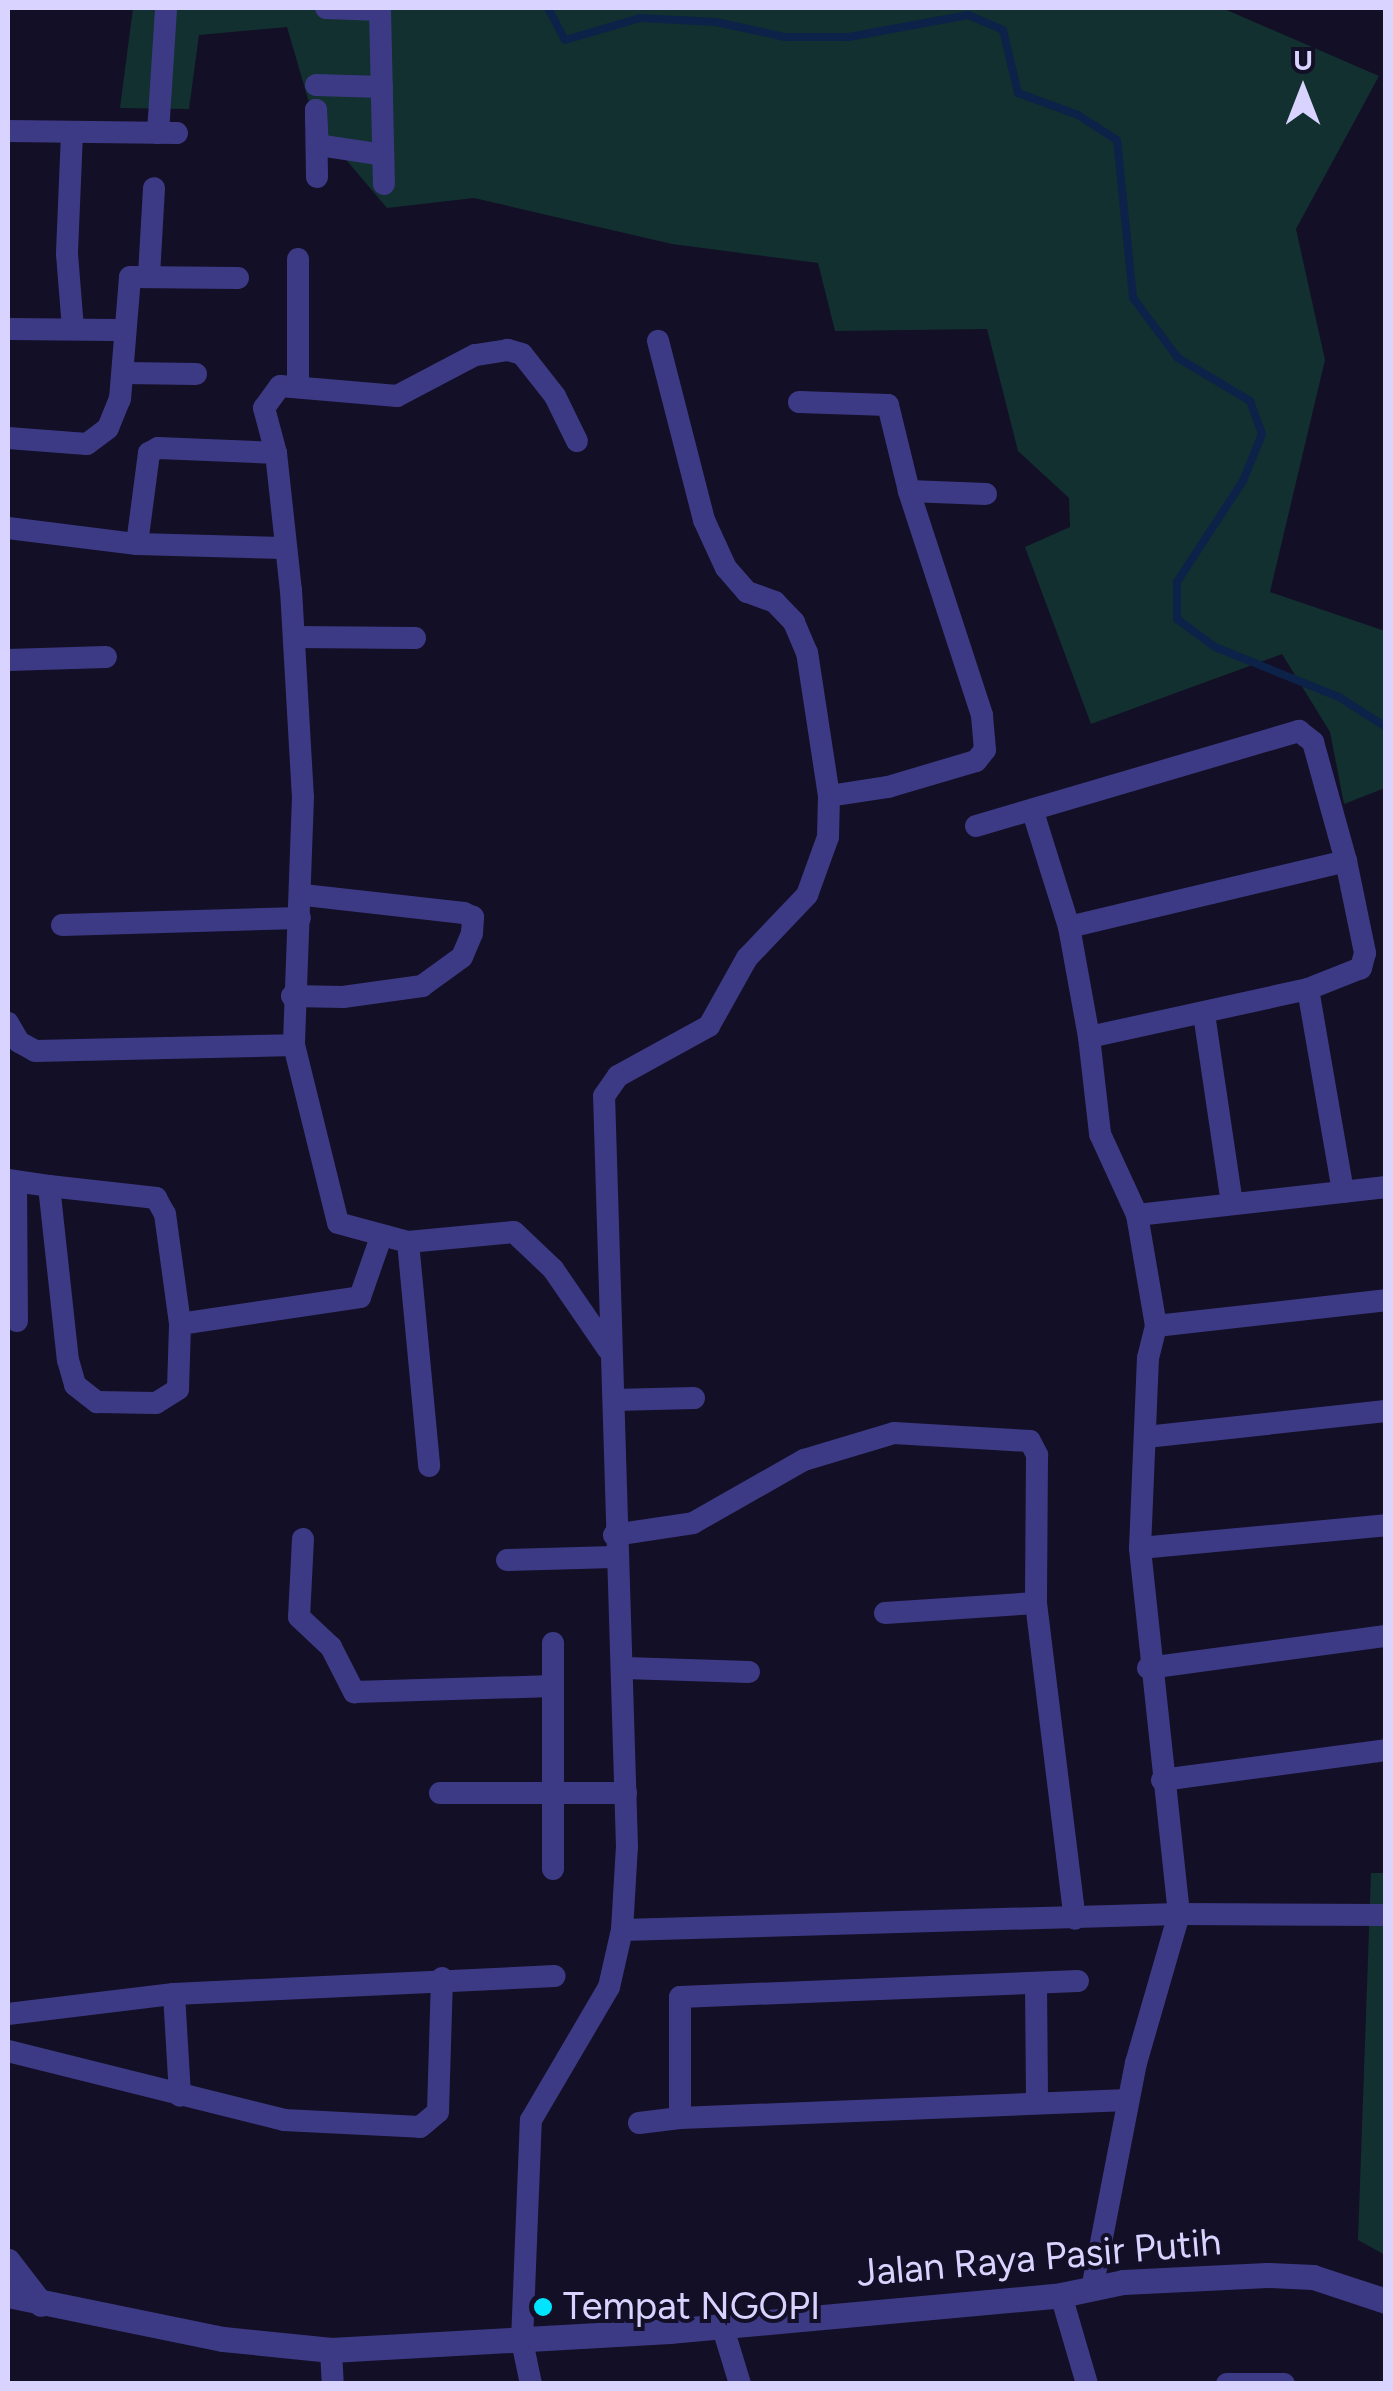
<!DOCTYPE html>
<html>
<head>
<meta charset="utf-8">
<style>
	body { margin:0 }
	#map { position:relative; width:1393px; height:2391px; overflow:hidden; background:#130f26; font-family:Figtree,sans-serif }
	div>[style] { position:absolute }
	[style*='--x'] { left:calc(var(--x)*1px); top:calc(var(--y)*1px); width:calc(var(--w)*1px); rotate:calc(var(--a)*1deg) }
	.green>* { inset:0; background:#12302f }
	.stream>* { height:8px; margin:-4px; padding:0 4px; transform-origin:4px; border-radius:4px; background:#0c2248 }
	.minor>* { height:22px; margin:-11px; padding:0 11px; transform-origin:11px; border-radius:11px; background:#3d3a85 }
	.tertiary>* { height:25px; margin:-12.5px; padding:0 12.5px; transform-origin:12.5px; border-radius:12.5px; background:#3d3a85 }
	.dots>* { width:28px; height:28px; translate:-50% -50%; box-sizing:border-box; border:5px solid #130f26; border-radius:50% }
	span { translate:-50% -50%; white-space:nowrap; text-align:center; line-height:1.15; -webkit-text-stroke:8px #130f26; paint-order:stroke }
	.street-label { font-size:38px; color:#d9d4ff }
	.poi-label { font-size:38px; color:#d9d4ff }
	.left { translate:0 -50%; text-align:left }
	.frame { position:absolute; inset:0; border:10px solid #d9d4ff; pointer-events:none }
	.north { position:absolute; left:1253px; top:40px; width:100px; height:100px; -webkit-text-stroke:8px #130f26; paint-order:stroke; rotate:0deg; font-size:28px; font-weight:700; line-height:40px; text-align:center; color:#d9d4ff }
	.north::after { content:''; display:block; margin:auto; width:35px; height:45px; background:#d9d4ff; clip-path:polygon(50% 0,100% 100%,50% 72%,0 100%) }
</style>
</head>
<body>
<div id="map">
	<div class="green">
		<i style="clip-path:polygon(133px 8px,1222px 8px,1379px 76px,1296px 229px,1325px 360px,1270px 592px,1385px 631px,1385px 788px,1344px 804px,1330px 732px,1282px 654px,1091px 724px,1025px 547px,1070px 527px,1069px 498px,1018px 451px,987px 329px,835px 331px,818px 263px,672px 244px,474px 198px,387px 208px,315px 123px,287px 27px,199px 35px,189px 109px,120px 108px)"></i>
		<i style="clip-path:polygon(1371px 1873px,1385px 1873px,1385px 2255px,1358px 2240px)"></i>
	</div>
	<div class="stream">
		<i style="--x:548;--y:8;--w:36;--a:62"></i>
		<i style="--x:565;--y:40;--w:78;--a:-16.3"></i>
		<i style="--x:640;--y:18;--w:76;--a:3"></i>
		<i style="--x:716;--y:22;--w:71;--a:12.3"></i>
		<i style="--x:785;--y:37;--w:64;--a:0"></i>
		<i style="--x:849;--y:37;--w:121;--a:-10.5"></i>
		<i style="--x:968;--y:15;--w:38;--a:23"></i>
		<i style="--x:1003;--y:30;--w:65;--a:76.6"></i>
		<i style="--x:1018;--y:93;--w:64;--a:20.1"></i>
		<i style="--x:1078;--y:115;--w:46;--a:32.7"></i>
		<i style="--x:1117;--y:140;--w:159;--a:84.2"></i>
		<i style="--x:1133;--y:298;--w:75;--a:53.1"></i>
		<i style="--x:1178;--y:358;--w:84;--a:30.8"></i>
		<i style="--x:1250;--y:401;--w:35;--a:70"></i>
		<i style="--x:1262;--y:434;--w:51;--a:112"></i>
		<i style="--x:1243;--y:481;--w:121;--a:123.2"></i>
		<i style="--x:1177;--y:582;--w:37;--a:90"></i>
		<i style="--x:1177;--y:619;--w:47;--a:36.4"></i>
		<i style="--x:1215;--y:647;--w:134;--a:22"></i>
		<i style="--x:1339;--y:697;--w:56;--a:32.6"></i>
	</div>
	<div class="minor">
		<i style="--x:326;--y:8;--w:54;--a:2.1"></i>
		<i style="--x:380;--y:10;--w:174;--a:88.7"></i>
		<i style="--x:316;--y:85;--w:66;--a:1.7"></i>
		<i style="--x:8;--y:131;--w:169;--a:0.7"></i>
		<i style="--x:72;--y:133;--w:121;--a:92.4"></i>
		<i style="--x:67;--y:254;--w:75;--a:85.4"></i>
		<i style="--x:158;--y:133;--w:125;--a:-86.3"></i>
		<i style="--x:317;--y:177;--w:67;--a:-90.9"></i>
		<i style="--x:316;--y:110;--w:35;--a:87"></i>
		<i style="--x:318;--y:145;--w:66;--a:8.7"></i>
		<i style="--x:298;--y:259;--w:126;--a:90"></i>
		<i style="--x:149;--y:275;--w:87;--a:-86.7"></i>
		<i style="--x:8;--y:329;--w:106;--a:0.5"></i>
		<i style="--x:124;--y:373;--w:72;--a:0.8"></i>
		<i style="--x:799;--y:402;--w:89;--a:1.9"></i>
		<i style="--x:888;--y:405;--w:89;--a:76.3"></i>
		<i style="--x:909;--y:491;--w:77;--a:2.2"></i>
		<i style="--x:8;--y:438;--w:79;--a:4.3"></i>
		<i style="--x:87;--y:444;--w:26;--a:-37"></i>
		<i style="--x:108;--y:428;--w:31;--a:-68"></i>
		<i style="--x:120;--y:399;--w:122;--a:-85.3"></i>
		<i style="--x:130;--y:277;--w:108;--a:0.5"></i>
		<i style="--x:577;--y:441;--w:50;--a:-116.1"></i>
		<i style="--x:555;--y:396;--w:53;--a:-128.2"></i>
		<i style="--x:522;--y:354;--w:15;--a:-164"></i>
		<i style="--x:508;--y:350;--w:33;--a:171"></i>
		<i style="--x:475;--y:355;--w:88;--a:152.3"></i>
		<i style="--x:397;--y:396;--w:117;--a:-175.1"></i>
		<i style="--x:280;--y:386;--w:27;--a:126"></i>
		<i style="--x:264;--y:408;--w:47;--a:75.1"></i>
		<i style="--x:276;--y:453;--w:138;--a:83.8"></i>
		<i style="--x:291;--y:590;--w:207;--a:86.7"></i>
		<i style="--x:303;--y:797;--w:248;--a:92.1"></i>
		<i style="--x:294;--y:1045;--w:183;--a:76.1"></i>
		<i style="--x:338;--y:1223;--w:73;--a:15.2"></i>
		<i style="--x:408;--y:1242;--w:106;--a:-5.4"></i>
		<i style="--x:514;--y:1232;--w:54;--a:43.5"></i>
		<i style="--x:553;--y:1269;--w:97;--a:55.5"></i>
		<i style="--x:8;--y:528;--w:130;--a:7.1"></i>
		<i style="--x:137;--y:544;--w:146;--a:1.6"></i>
		<i style="--x:137;--y:544;--w:92;--a:-82.5"></i>
		<i style="--x:149;--y:453;--w:10;--a:-29"></i>
		<i style="--x:158;--y:448;--w:118;--a:2.4"></i>
		<i style="--x:294;--y:637;--w:121;--a:0.5"></i>
		<i style="--x:8;--y:660;--w:98;--a:-1.8"></i>
		<i style="--x:829;--y:796;--w:60;--a:-8.7"></i>
		<i style="--x:888;--y:787;--w:92;--a:-16.5"></i>
		<i style="--x:976;--y:761;--w:14;--a:-51"></i>
		<i style="--x:985;--y:750;--w:35;--a:-95"></i>
		<i style="--x:982;--y:715;--w:236;--a:-108.1"></i>
		<i style="--x:1033;--y:812;--w:121;--a:72.6"></i>
		<i style="--x:976;--y:826;--w:337;--a:-16.4"></i>
		<i style="--x:1299;--y:731;--w:18;--a:38"></i>
		<i style="--x:1313;--y:742;--w:123;--a:74.5"></i>
		<i style="--x:1346;--y:861;--w:94;--a:78.3"></i>
		<i style="--x:1365;--y:953;--w:16;--a:105"></i>
		<i style="--x:1361;--y:968;--w:57;--a:158.4"></i>
		<i style="--x:1308;--y:989;--w:224;--a:167.6"></i>
		<i style="--x:1089;--y:1037;--w:112;--a:-100.3"></i>
		<i style="--x:1069;--y:927;--w:285;--a:-13.4"></i>
		<i style="--x:62;--y:925;--w:238;--a:-1.7"></i>
		<i style="--x:1308;--y:989;--w:206;--a:80.2"></i>
		<i style="--x:292;--y:996;--w:51;--a:1.1"></i>
		<i style="--x:343;--y:997;--w:80;--a:-7.9"></i>
		<i style="--x:422;--y:986;--w:49;--a:-35.9"></i>
		<i style="--x:462;--y:957;--w:26;--a:-67"></i>
		<i style="--x:472;--y:933;--w:16;--a:-86"></i>
		<i style="--x:473;--y:917;--w:10;--a:-156"></i>
		<i style="--x:464;--y:913;--w:162;--a:-173.6"></i>
		<i style="--x:1204;--y:1014;--w:192;--a:81.6"></i>
		<i style="--x:8;--y:1023;--w:22;--a:60"></i>
		<i style="--x:19;--y:1042;--w:18;--a:29"></i>
		<i style="--x:35;--y:1051;--w:259;--a:-1.3"></i>
		<i style="--x:1089;--y:1037;--w:98;--a:83.5"></i>
		<i style="--x:1100;--y:1134;--w:89;--a:65.4"></i>
		<i style="--x:8;--y:1180;--w:41;--a:8.3"></i>
		<i style="--x:49;--y:1186;--w:175;--a:83.8"></i>
		<i style="--x:68;--y:1360;--w:26;--a:74"></i>
		<i style="--x:75;--y:1385;--w:28;--a:38"></i>
		<i style="--x:97;--y:1402;--w:59;--a:1"></i>
		<i style="--x:156;--y:1403;--w:26;--a:-32"></i>
		<i style="--x:178;--y:1389;--w:65;--a:-88.2"></i>
		<i style="--x:180;--y:1324;--w:182;--a:-8.5"></i>
		<i style="--x:360;--y:1297;--w:64;--a:-70.7"></i>
		<i style="--x:16;--y:1183;--w:138;--a:89.6"></i>
		<i style="--x:49;--y:1186;--w:108;--a:6.4"></i>
		<i style="--x:156;--y:1198;--w:18;--a:61"></i>
		<i style="--x:165;--y:1214;--w:111;--a:82.2"></i>
		<i style="--x:408;--y:1242;--w:225;--a:84.6"></i>
		<i style="--x:1156;--y:1326;--w:231;--a:-6.4"></i>
		<i style="--x:614;--y:1400;--w:80;--a:-1.4"></i>
		<i style="--x:1146;--y:1437;--w:241;--a:-6.2"></i>
		<i style="--x:614;--y:1535;--w:80;--a:-8.6"></i>
		<i style="--x:693;--y:1523;--w:128;--a:-29.6"></i>
		<i style="--x:804;--y:1460;--w:94;--a:-16.7"></i>
		<i style="--x:894;--y:1433;--w:136;--a:3.4"></i>
		<i style="--x:1030;--y:1441;--w:16;--a:63"></i>
		<i style="--x:1037;--y:1455;--w:148;--a:90.4"></i>
		<i style="--x:1036;--y:1603;--w:318;--a:83"></i>
		<i style="--x:303;--y:1539;--w:78;--a:92.9"></i>
		<i style="--x:299;--y:1617;--w:44;--a:43.2"></i>
		<i style="--x:331;--y:1647;--w:51;--a:62.9"></i>
		<i style="--x:354;--y:1692;--w:199;--a:-1.7"></i>
		<i style="--x:1140;--y:1548;--w:247;--a:-5.3"></i>
		<i style="--x:507;--y:1560;--w:107;--a:-1.6"></i>
		<i style="--x:885;--y:1613;--w:151;--a:-3.8"></i>
		<i style="--x:553;--y:1643;--w:226;--a:90"></i>
		<i style="--x:625;--y:1668;--w:124;--a:1.8"></i>
		<i style="--x:1148;--y:1668;--w:240;--a:-7.7"></i>
		<i style="--x:1162;--y:1780;--w:226;--a:-7.6"></i>
		<i style="--x:440;--y:1793;--w:186;--a:0"></i>
		<i style="--x:622;--y:1930;--w:557;--a:-1.65"></i>
		<i style="--x:1179;--y:1914;--w:207;--a:0.3"></i>
		<i style="--x:1078;--y:1981;--w:398;--a:177.7"></i>
		<i style="--x:680;--y:1997;--w:121;--a:90"></i>
		<i style="--x:680;--y:2118;--w:448;--a:-2.3"></i>
		<i style="--x:1036;--y:1983;--w:119;--a:89.5"></i>
		<i style="--x:174;--y:1994;--w:102;--a:86.6"></i>
		<i style="--x:8;--y:2014;--w:167;--a:-6.9"></i>
		<i style="--x:174;--y:1994;--w:381;--a:-2.7"></i>
		<i style="--x:8;--y:2051;--w:284;--a:14"></i>
		<i style="--x:284;--y:2120;--w:136;--a:2.9"></i>
		<i style="--x:420;--y:2127;--w:23;--a:-40"></i>
		<i style="--x:438;--y:2112;--w:134;--a:-88.3"></i>
		<i style="--x:639;--y:2123;--w:41;--a:-7"></i>
		<i style="--x:1092;--y:2289;--w:230;--a:-79"></i>
		<i style="--x:1136;--y:2063;--w:155;--a:-73.9"></i>
		<i style="--x:1179;--y:1914;--w:368;--a:-96.1"></i>
		<i style="--x:1140;--y:1548;--w:190;--a:-87.6"></i>
		<i style="--x:1148;--y:1358;--w:33;--a:-76"></i>
		<i style="--x:1156;--y:1326;--w:113;--a:-99.7"></i>
		<i style="--x:1137;--y:1215;--w:251;--a:-6.4"></i>
		<i style="--x:1061;--y:2295;--w:93;--a:73.7"></i>
		<i style="--x:722;--y:2325;--w:62;--a:73"></i>
		<i style="--x:331;--y:2350;--w:34;--a:87"></i>
		<i style="--x:531;--y:2384;--w:44;--a:-101.8"></i>
		<i style="--x:522;--y:2341;--w:221;--a:-87.7"></i>
		<i style="--x:531;--y:2120;--w:154;--a:-59.6"></i>
		<i style="--x:609;--y:1987;--w:58;--a:-77.2"></i>
		<i style="--x:622;--y:1930;--w:83;--a:-86.6"></i>
		<i style="--x:627;--y:1847;--w:751;--a:-91.75"></i>
		<i style="--x:604;--y:1096;--w:24;--a:-55"></i>
		<i style="--x:618;--y:1076;--w:104;--a:-28.8"></i>
		<i style="--x:709;--y:1026;--w:78;--a:-60.8"></i>
		<i style="--x:747;--y:958;--w:87;--a:-46.4"></i>
		<i style="--x:807;--y:895;--w:62;--a:-70.1"></i>
		<i style="--x:828;--y:837;--w:41;--a:-88.6"></i>
		<i style="--x:829;--y:796;--w:145;--a:-98.7"></i>
		<i style="--x:807;--y:653;--w:34;--a:-113"></i>
		<i style="--x:794;--y:622;--w:28;--a:-134"></i>
		<i style="--x:775;--y:602;--w:30;--a:-160"></i>
		<i style="--x:747;--y:592;--w:32;--a:-131"></i>
		<i style="--x:726;--y:568;--w:53;--a:-114.6"></i>
		<i style="--x:704;--y:520;--w:185;--a:-104.4"></i>
		<i style="--x:1227;--y:2384;--w:57;--a:0"></i>
	</div>
	<div class="tertiary">
		<i style="--x:8;--y:2261;--w:54;--a:52.5"></i>
		<i style="--x:8;--y:2295;--w:219;--a:11.6"></i>
		<i style="--x:223;--y:2339;--w:109;--a:5.8"></i>
		<i style="--x:331;--y:2350;--w:339;--a:-3.2"></i>
		<i style="--x:669;--y:2331;--w:394;--a:-5.2"></i>
		<i style="--x:1061;--y:2295;--w:63;--a:-11.8"></i>
		<i style="--x:1123;--y:2282;--w:144;--a:-2.8"></i>
		<i style="--x:1267;--y:2275;--w:46;--a:2.5"></i>
		<i style="--x:1313;--y:2277;--w:77;--a:18.2"></i>
	</div>
	<div class="dots">
		<i style="left:543px;top:2307px;background:#00e5ff"></i>
	</div>
	<div class="street-label">
		<span style="left:1039px;top:2258px;rotate:-5deg">Jalan Raya Pasir Putih</span>
	</div>
	<div class="poi-label">
		<span class="left" style="left:563px;top:2307px">Tempat NGOPI</span>
	</div>
	<div class="frame"></div>
	<div class="north">U</div>
</div>
</body>
</html>
